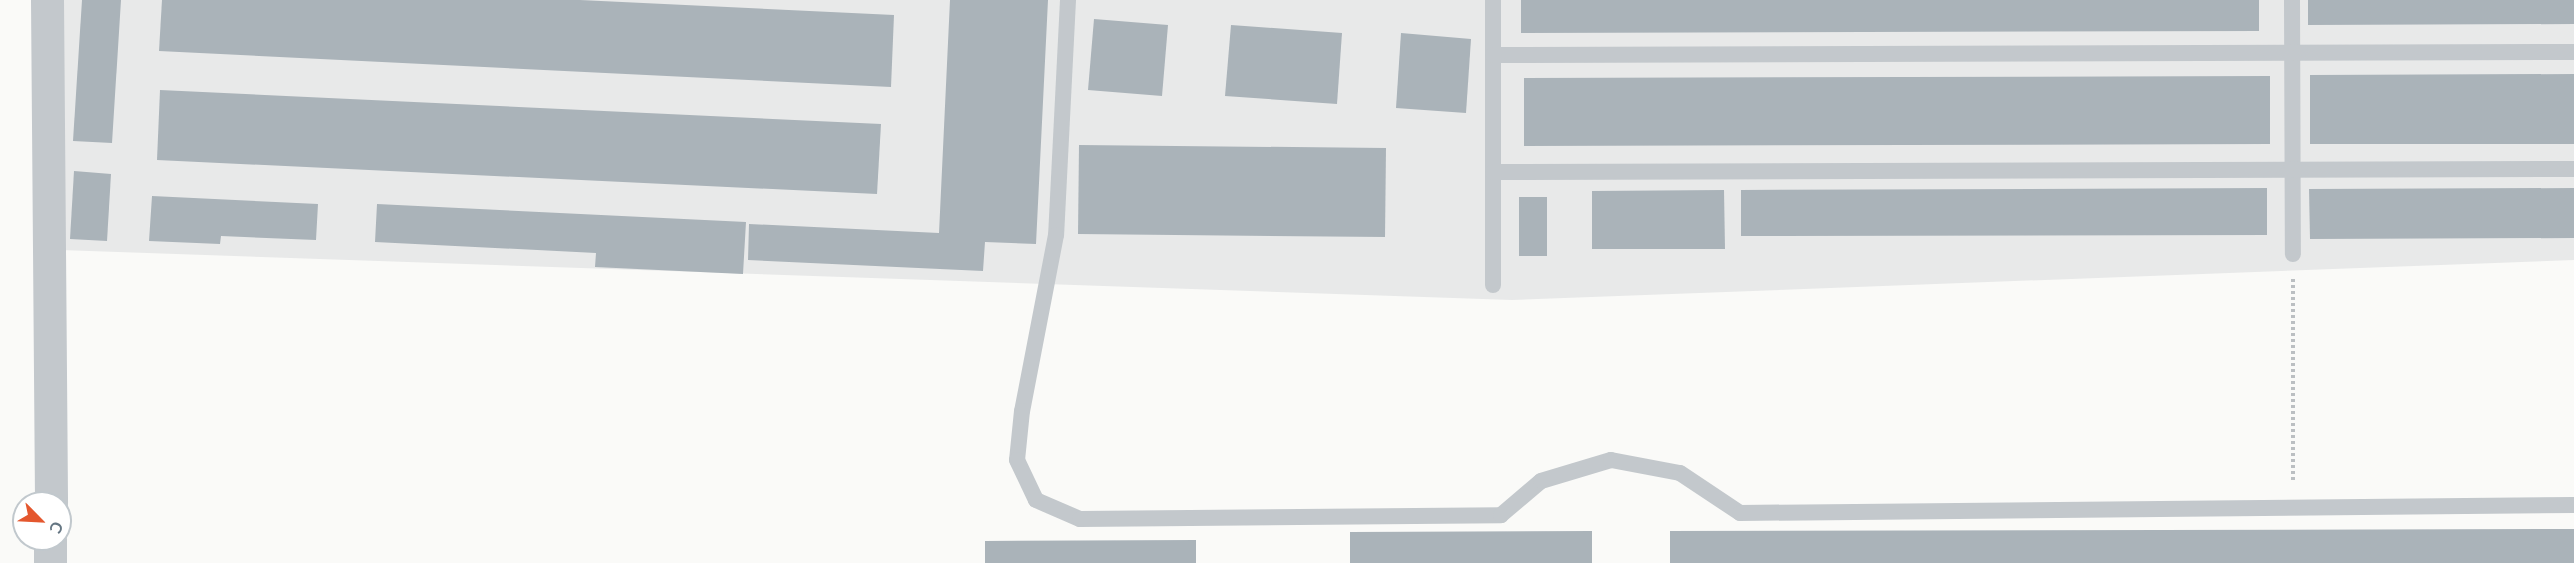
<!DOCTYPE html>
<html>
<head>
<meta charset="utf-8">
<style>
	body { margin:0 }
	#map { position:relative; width:2574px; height:563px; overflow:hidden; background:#fafaf8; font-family:Lato,sans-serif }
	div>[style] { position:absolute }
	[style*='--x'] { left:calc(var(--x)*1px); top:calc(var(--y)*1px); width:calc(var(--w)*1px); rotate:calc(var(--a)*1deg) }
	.built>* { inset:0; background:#e8e9e9 }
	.building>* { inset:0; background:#aab3b9 }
	.path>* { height:4px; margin-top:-2px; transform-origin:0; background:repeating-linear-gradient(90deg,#bbbfc2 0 3px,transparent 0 6px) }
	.service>* { height:16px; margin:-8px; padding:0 8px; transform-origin:8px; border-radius:8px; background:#c3c8cc }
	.minor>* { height:33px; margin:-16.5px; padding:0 16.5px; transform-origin:16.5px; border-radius:16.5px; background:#c3c8cc }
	span { translate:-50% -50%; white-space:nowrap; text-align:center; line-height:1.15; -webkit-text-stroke:6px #fff; paint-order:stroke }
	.north { position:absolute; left:12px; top:491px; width:60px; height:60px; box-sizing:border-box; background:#fff; border:2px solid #c1c8cd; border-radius:50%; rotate:114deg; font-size:16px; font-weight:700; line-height:24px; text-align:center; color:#657683 }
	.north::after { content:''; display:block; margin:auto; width:21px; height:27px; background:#e4572e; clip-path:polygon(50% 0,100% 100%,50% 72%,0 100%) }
</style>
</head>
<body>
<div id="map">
	<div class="built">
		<i style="clip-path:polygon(58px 0,2574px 0,2574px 260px,1512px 300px,60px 250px)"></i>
	</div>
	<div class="building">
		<i style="clip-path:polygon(82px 0,121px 0,112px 143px,73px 141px)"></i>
		<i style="clip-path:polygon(162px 0,580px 0,894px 15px,891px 87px,159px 51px)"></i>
		<i style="clip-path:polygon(950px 0,1048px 0,1036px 244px,985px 242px,983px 271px,748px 260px,749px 224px,939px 233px)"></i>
		<i style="clip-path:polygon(1521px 0,2259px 0,2259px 31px,1521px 33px)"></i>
		<i style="clip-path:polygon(2308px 0,2574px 0,2574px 24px,2308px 25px)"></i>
		<i style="clip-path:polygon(1094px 19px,1168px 25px,1162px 96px,1088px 90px)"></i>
		<i style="clip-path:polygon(1231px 25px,1342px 33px,1337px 104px,1225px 96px)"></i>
		<i style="clip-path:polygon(1401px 33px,1471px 39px,1466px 113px,1396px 108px)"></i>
		<i style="clip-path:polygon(2574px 74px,2574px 144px,2310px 144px,2310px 75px)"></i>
		<i style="clip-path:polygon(2270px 76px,2270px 144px,1524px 146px,1524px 78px)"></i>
		<i style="clip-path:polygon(160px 90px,881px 124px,877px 194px,157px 160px)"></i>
		<i style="clip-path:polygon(1079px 145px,1386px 148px,1385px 237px,1078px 234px)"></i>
		<i style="clip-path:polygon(74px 171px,111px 174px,107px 241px,70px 239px)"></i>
		<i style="clip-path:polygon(2267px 188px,2267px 235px,1741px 236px,1741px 190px)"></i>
		<i style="clip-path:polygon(2574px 188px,2574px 238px,2310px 239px,2309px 189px)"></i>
		<i style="clip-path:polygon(1724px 190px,1725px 249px,1592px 249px,1592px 191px)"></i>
		<i style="clip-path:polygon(152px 196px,318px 204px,316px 240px,221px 236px,220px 244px,149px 241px)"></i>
		<i style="clip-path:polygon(1519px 197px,1547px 197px,1547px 256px,1519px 256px)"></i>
		<i style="clip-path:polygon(377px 204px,746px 222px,743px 274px,595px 267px,596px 253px,375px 242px)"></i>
		<i style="clip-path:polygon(2574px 529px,2574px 563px,1670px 563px,1670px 531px)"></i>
		<i style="clip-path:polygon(1592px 531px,1592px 563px,1350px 563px,1350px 532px)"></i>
		<i style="clip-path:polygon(1196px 540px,1196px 563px,985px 563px,985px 541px)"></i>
	</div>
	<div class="path">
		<i style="--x:2293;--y:279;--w:203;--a:90"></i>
	</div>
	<div class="service">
		<i style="--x:1068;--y:0;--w:235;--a:92.9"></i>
		<i style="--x:1056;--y:235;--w:179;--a:100.9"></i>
		<i style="--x:1022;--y:411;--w:49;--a:95.8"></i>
		<i style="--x:1017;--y:460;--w:44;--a:64.6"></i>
		<i style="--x:1036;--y:500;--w:48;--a:23.4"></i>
		<i style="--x:1080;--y:519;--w:421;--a:-0.5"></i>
		<i style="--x:1501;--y:515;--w:52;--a:-40.4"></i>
		<i style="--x:1541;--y:481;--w:73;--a:-16.7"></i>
		<i style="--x:1611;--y:460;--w:70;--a:10.7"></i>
		<i style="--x:1680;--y:473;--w:72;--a:33.7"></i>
		<i style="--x:1740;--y:513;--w:834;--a:-0.55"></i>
		<i style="--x:1493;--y:0;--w:285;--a:90"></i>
		<i style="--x:2292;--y:0;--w:254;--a:89.8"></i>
		<i style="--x:1493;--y:55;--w:1081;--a:-0.16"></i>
		<i style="--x:1493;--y:172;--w:1081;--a:-0.16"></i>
	</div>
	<div class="minor">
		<i style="--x:47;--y:0;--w:503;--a:89.54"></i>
		<i style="--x:50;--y:563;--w:24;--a:-90"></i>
	</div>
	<div class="north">С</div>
</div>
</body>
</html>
